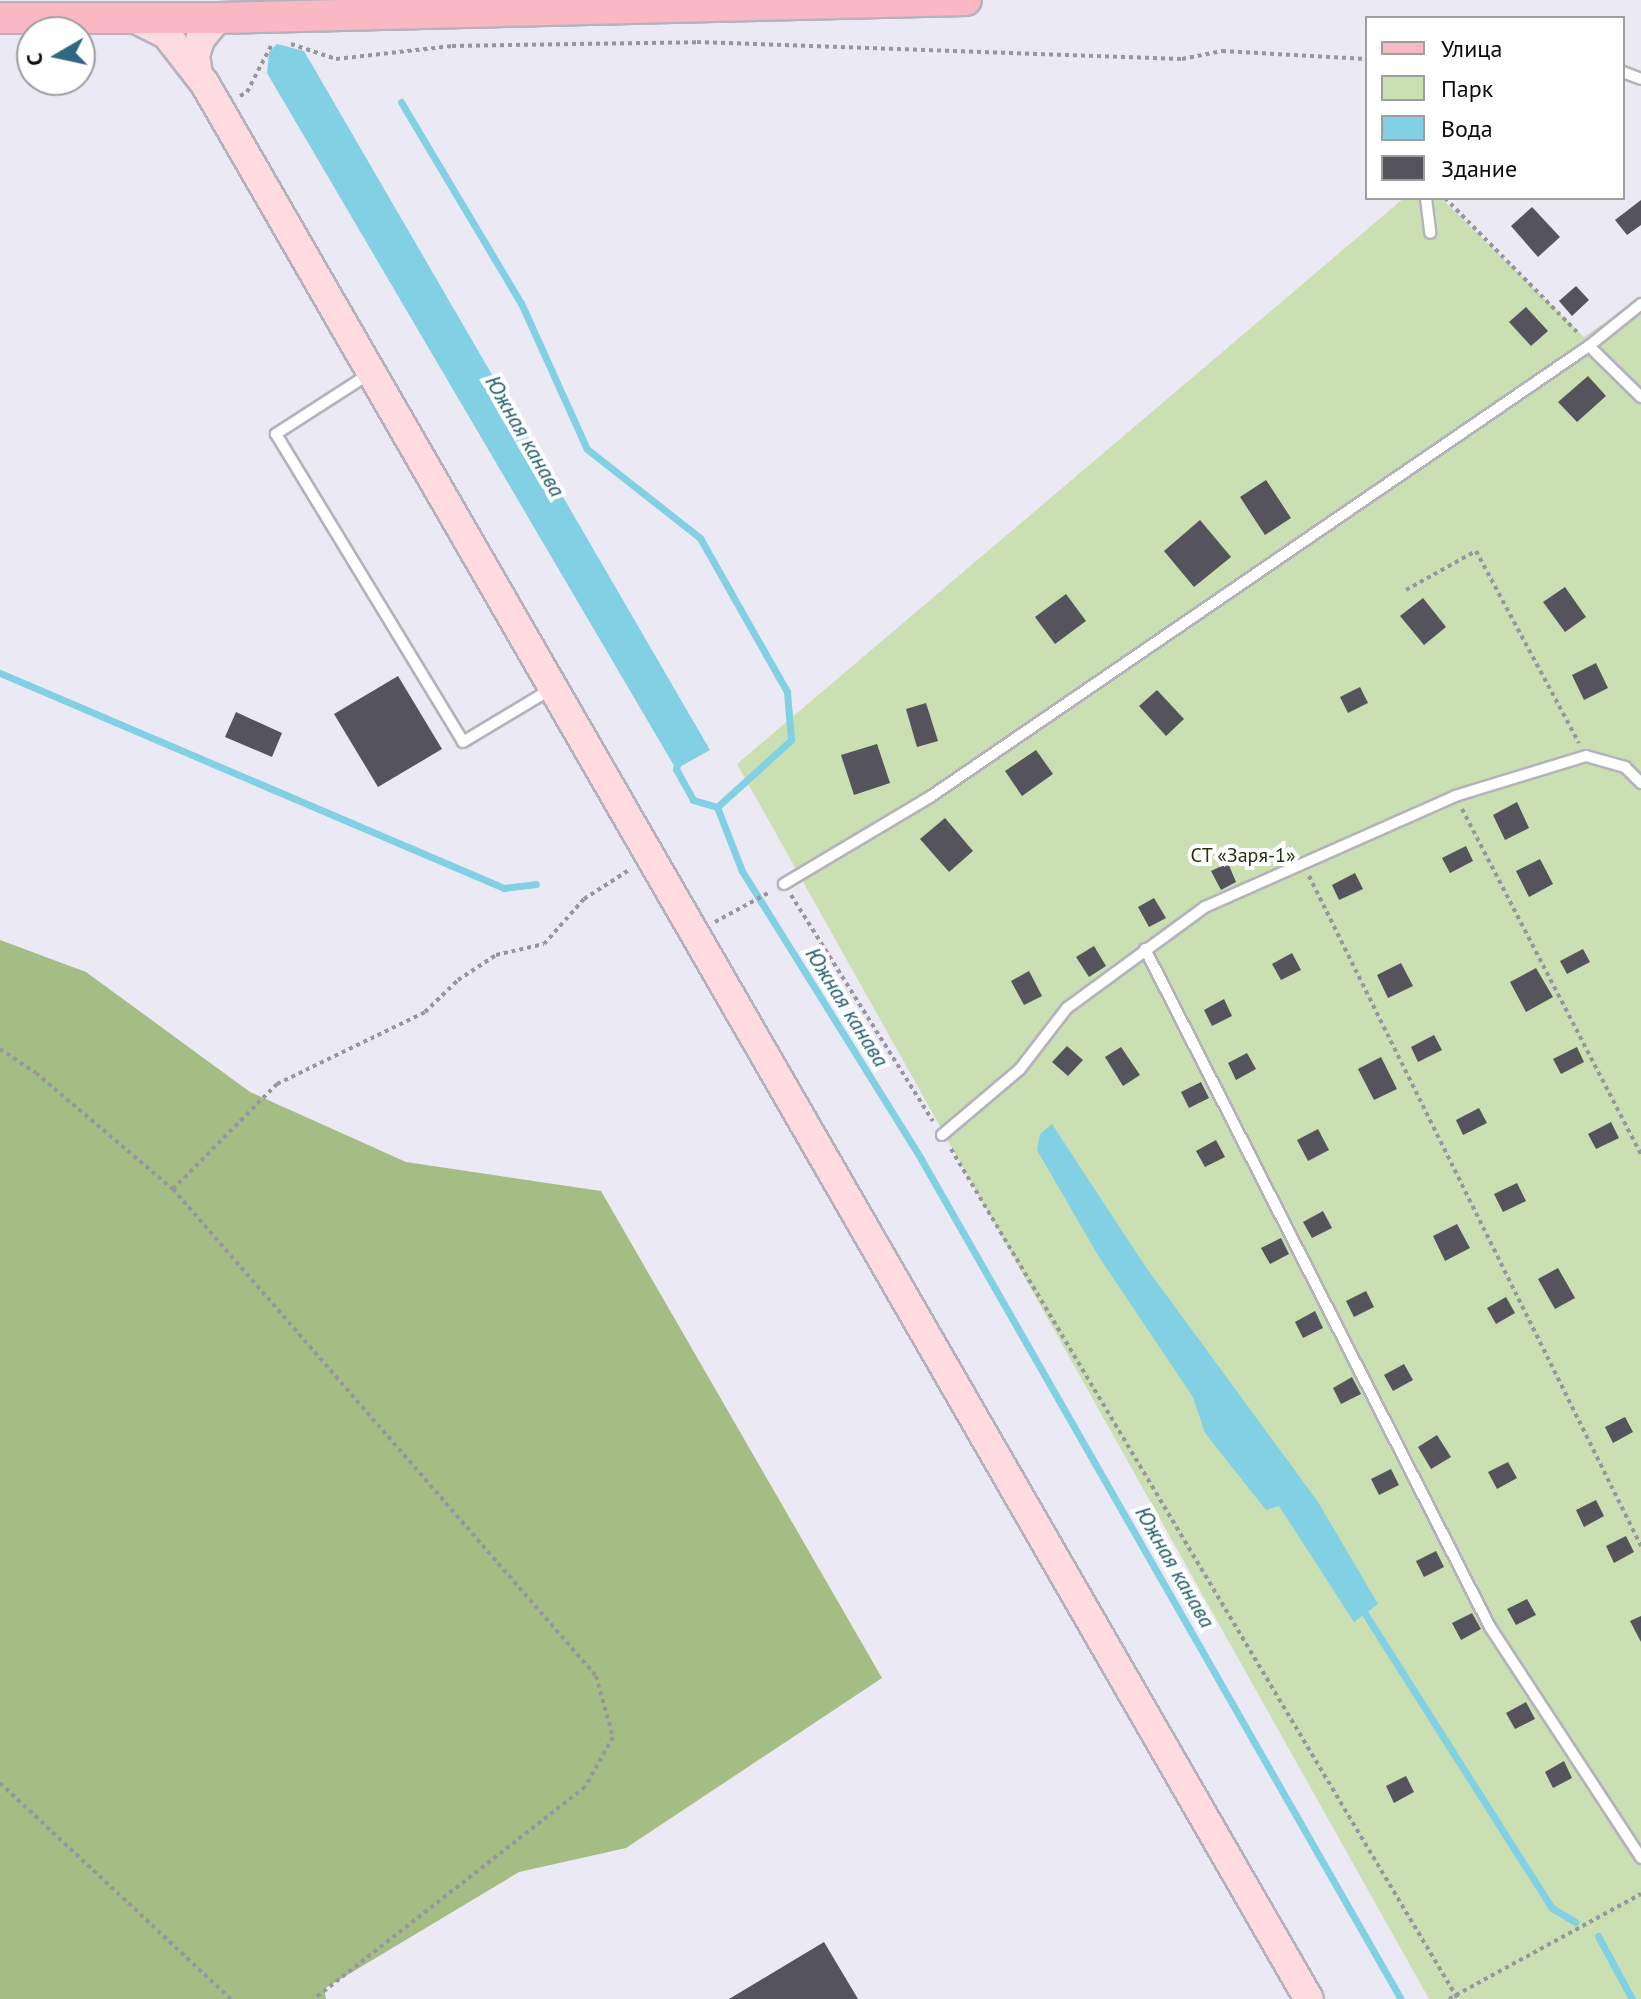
<!DOCTYPE html>
<html>
<head>
<meta charset="utf-8">
<style>
	body { margin:0 }
	#map { position:relative; width:1641px; height:1999px; overflow:hidden; background:#ebe9f4; font-family:"PT Sans",sans-serif }
	div>[style] { position:absolute }
	[style*='--x'] { left:calc(var(--x)*1px); top:calc(var(--y)*1px); width:calc(var(--w)*1px); rotate:calc(var(--a)*1deg) }
	.green>* { inset:0; background:#cadfb2 }
	.forest>* { inset:0; background:#a3bd85 }
	.water>* { inset:0; background:#82d0e3 }
	.stream>* { height:7px; margin:-3.5px; padding:0 3.5px; transform-origin:3.5px; border-radius:3.5px; background:#82d0e3 }
	.building>* { inset:0; background:#55535c }
	.path>* { height:4px; margin-top:-2px; transform-origin:0; background:repeating-linear-gradient(90deg,#97969e 0 4px,transparent 0 8px) }
	.roads { filter:drop-shadow(2px 0 #b5b2bd) drop-shadow(-2px 0 #b5b2bd) drop-shadow(0 2px #b5b2bd) drop-shadow(0 -2px #b5b2bd) }
	.lane>* { height:10px; margin:-5px; padding:0 5px; transform-origin:5px; border-radius:5px; background:#fff }
	.secondary>* { height:28px; margin:-14px; padding:0 14px; transform-origin:14px; border-radius:14px; background:#fddbe1 }
	.primary>* { height:30px; margin:-15px; padding:0 15px; transform-origin:15px; border-radius:15px; background:#fab8c4 }
	span { translate:-50% -50%; white-space:nowrap; text-align:center; line-height:1.15; -webkit-text-stroke:8px #fff; paint-order:stroke }
	.park-label { font-size:20px; color:#24340a }
	.water-label { font-size:22px; color:#205f6e; font-style:italic }
	.legend { position:absolute; left:1365px; top:16px; width:260px; height:184px; box-sizing:border-box; background:#fff; border:2px solid #9e9d9f; margin:0; padding:10px 14px; list-style:none; font-size:24px; color:#0c0b0e }
	.legend li { display:flex; align-items:center; gap:16px; height:40px }
	.legend b { width:40px; border:2px solid #9e9d9f }
	.north { position:absolute; left:16px; top:16px; width:80px; height:80px; box-sizing:border-box; background:#fff; border:2px solid #9e9d9f; border-radius:50%; rotate:261deg; font-size:22px; font-weight:700; line-height:32px; text-align:center; color:#0c0b0e }
	.north::after { content:''; display:block; margin:auto; width:28px; height:36px; background:#306782; clip-path:polygon(50% 0,100% 100%,50% 72%,0 100%) }
</style>
</head>
<body>
<div id="map">
	<div class="green">
		<i style="clip-path:polygon(1404px 198px,1441px 198px,1584px 337px,1641px 297px,1641px 1999px,1429px 1999px,737px 764px)"></i>
	</div>
	<div class="forest">
		<i style="clip-path:polygon(0 940px,86px 972px,250px 1092px,406px 1162px,601px 1191px,882px 1678px,626px 1848px,519px 1872px,324px 1989px,326px 1999px,0 1999px)"></i>
	</div>
	<div class="water">
		<i style="clip-path:polygon(277px 44px,304px 51px,710px 750px,676px 769px,267px 73px,269px 52px)"></i>
		<i style="clip-path:polygon(1052px 1124px,1145px 1266px,1318px 1502px,1378px 1604px,1354px 1622px,1279px 1506px,1266px 1510px,1205px 1433px,1193px 1397px,1099px 1257px,1037px 1150px,1040px 1134px)"></i>
	</div>
	<div class="stream">
		<i style="--x:401;--y:102;--w:234;--a:59.2"></i>
		<i style="--x:521;--y:303;--w:160;--a:65.7"></i>
		<i style="--x:587;--y:449;--w:144;--a:38.2"></i>
		<i style="--x:700;--y:538;--w:177;--a:60.5"></i>
		<i style="--x:787;--y:692;--w:48;--a:85.2"></i>
		<i style="--x:791;--y:740;--w:100;--a:137.8"></i>
		<i style="--x:0;--y:673;--w:548;--a:23.1"></i>
		<i style="--x:504;--y:888;--w:32;--a:-7"></i>
		<i style="--x:678;--y:759;--w:10;--a:101"></i>
		<i style="--x:676;--y:769;--w:35;--a:61"></i>
		<i style="--x:693;--y:800;--w:25;--a:16"></i>
		<i style="--x:717;--y:807;--w:69;--a:68.7"></i>
		<i style="--x:742;--y:871;--w:339;--a:58.1"></i>
		<i style="--x:921;--y:1159;--w:967;--a:60.26"></i>
		<i style="--x:1362;--y:1609;--w:354;--a:57.6"></i>
		<i style="--x:1552;--y:1908;--w:27;--a:31"></i>
		<i style="--x:1598;--y:1936;--w:72;--a:61.6"></i>
	</div>
	<div class="building">
		<i style="clip-path:polygon(1641px 200px,1641px 225px,1627px 235px,1615px 220px)"></i>
		<i style="clip-path:polygon(1532px 207px,1560px 237px,1538px 257px,1511px 226px)"></i>
		<i style="clip-path:polygon(1576px 286px,1589px 300px,1572px 316px,1559px 301px)"></i>
		<i style="clip-path:polygon(1526px 307px,1548px 331px,1531px 346px,1509px 322px)"></i>
		<i style="clip-path:polygon(1588px 376px,1606px 396px,1577px 422px,1558px 402px)"></i>
		<i style="clip-path:polygon(1266px 480px,1291px 518px,1265px 535px,1240px 497px)"></i>
		<i style="clip-path:polygon(1200px 520px,1231px 557px,1194px 587px,1164px 551px)"></i>
		<i style="clip-path:polygon(1565px 587px,1586px 617px,1565px 632px,1543px 602px)"></i>
		<i style="clip-path:polygon(1066px 594px,1086px 621px,1055px 644px,1035px 617px)"></i>
		<i style="clip-path:polygon(1423px 598px,1446px 627px,1424px 645px,1400px 616px)"></i>
		<i style="clip-path:polygon(1596px 663px,1608px 688px,1584px 700px,1572px 675px)"></i>
		<i style="clip-path:polygon(398px 676px,442px 749px,378px 787px,334px 714px)"></i>
		<i style="clip-path:polygon(1360px 687px,1368px 703px,1348px 713px,1340px 697px)"></i>
		<i style="clip-path:polygon(1157px 690px,1184px 719px,1166px 736px,1139px 706px)"></i>
		<i style="clip-path:polygon(926px 703px,938px 741px,917px 747px,906px 709px)"></i>
		<i style="clip-path:polygon(236px 712px,282px 733px,272px 757px,225px 737px)"></i>
		<i style="clip-path:polygon(877px 744px,890px 783px,854px 795px,841px 755px)"></i>
		<i style="clip-path:polygon(1036px 750px,1053px 774px,1022px 796px,1005px 771px)"></i>
		<i style="clip-path:polygon(1517px 802px,1529px 828px,1505px 840px,1493px 815px)"></i>
		<i style="clip-path:polygon(945px 818px,973px 851px,949px 872px,920px 839px)"></i>
		<i style="clip-path:polygon(1466px 846px,1473px 861px,1450px 873px,1442px 858px)"></i>
		<i style="clip-path:polygon(1540px 859px,1553px 884px,1529px 897px,1516px 871px)"></i>
		<i style="clip-path:polygon(1228px 863px,1236px 882px,1221px 890px,1211px 871px)"></i>
		<i style="clip-path:polygon(1355px 873px,1363px 889px,1339px 900px,1332px 885px)"></i>
		<i style="clip-path:polygon(1154px 898px,1166px 918px,1149px 927px,1138px 907px)"></i>
		<i style="clip-path:polygon(1094px 946px,1106px 966px,1089px 977px,1076px 957px)"></i>
		<i style="clip-path:polygon(1583px 949px,1590px 962px,1567px 974px,1560px 961px)"></i>
		<i style="clip-path:polygon(1292px 953px,1301px 970px,1281px 980px,1272px 964px)"></i>
		<i style="clip-path:polygon(1401px 963px,1413px 986px,1388px 998px,1377px 975px)"></i>
		<i style="clip-path:polygon(1536px 968px,1553px 997px,1526px 1012px,1510px 982px)"></i>
		<i style="clip-path:polygon(1029px 971px,1042px 996px,1024px 1005px,1011px 981px)"></i>
		<i style="clip-path:polygon(1224px 999px,1232px 1016px,1212px 1026px,1204px 1010px)"></i>
		<i style="clip-path:polygon(1434px 1035px,1442px 1050px,1418px 1062px,1411px 1047px)"></i>
		<i style="clip-path:polygon(1067px 1046px,1083px 1060px,1068px 1076px,1052px 1062px)"></i>
		<i style="clip-path:polygon(1121px 1047px,1140px 1075px,1123px 1086px,1105px 1057px)"></i>
		<i style="clip-path:polygon(1577px 1047px,1584px 1062px,1561px 1074px,1553px 1059px)"></i>
		<i style="clip-path:polygon(1247px 1053px,1256px 1069px,1236px 1080px,1228px 1063px)"></i>
		<i style="clip-path:polygon(1381px 1057px,1397px 1089px,1374px 1100px,1358px 1069px)"></i>
		<i style="clip-path:polygon(1201px 1082px,1209px 1098px,1189px 1108px,1181px 1092px)"></i>
		<i style="clip-path:polygon(1479px 1108px,1487px 1123px,1463px 1135px,1456px 1120px)"></i>
		<i style="clip-path:polygon(1611px 1122px,1619px 1138px,1596px 1149px,1588px 1134px)"></i>
		<i style="clip-path:polygon(1318px 1129px,1329px 1150px,1308px 1161px,1297px 1140px)"></i>
		<i style="clip-path:polygon(1216px 1140px,1225px 1157px,1205px 1167px,1196px 1151px)"></i>
		<i style="clip-path:polygon(1517px 1183px,1526px 1201px,1503px 1212px,1494px 1194px)"></i>
		<i style="clip-path:polygon(1323px 1211px,1332px 1228px,1312px 1238px,1303px 1222px)"></i>
		<i style="clip-path:polygon(1457px 1224px,1470px 1248px,1445px 1261px,1433px 1236px)"></i>
		<i style="clip-path:polygon(1281px 1238px,1289px 1254px,1270px 1264px,1261px 1248px)"></i>
		<i style="clip-path:polygon(1558px 1268px,1575px 1298px,1555px 1309px,1538px 1279px)"></i>
		<i style="clip-path:polygon(1366px 1291px,1374px 1307px,1354px 1317px,1346px 1301px)"></i>
		<i style="clip-path:polygon(1506px 1297px,1515px 1313px,1496px 1324px,1487px 1308px)"></i>
		<i style="clip-path:polygon(1315px 1311px,1323px 1328px,1303px 1338px,1295px 1322px)"></i>
		<i style="clip-path:polygon(1404px 1364px,1413px 1380px,1393px 1391px,1384px 1375px)"></i>
		<i style="clip-path:polygon(1352px 1377px,1361px 1394px,1341px 1404px,1333px 1388px)"></i>
		<i style="clip-path:polygon(1625px 1417px,1633px 1432px,1613px 1443px,1605px 1427px)"></i>
		<i style="clip-path:polygon(1437px 1435px,1451px 1457px,1431px 1469px,1418px 1447px)"></i>
		<i style="clip-path:polygon(1508px 1462px,1517px 1478px,1497px 1489px,1488px 1472px)"></i>
		<i style="clip-path:polygon(1391px 1469px,1399px 1485px,1379px 1495px,1371px 1479px)"></i>
		<i style="clip-path:polygon(1596px 1500px,1604px 1516px,1584px 1527px,1576px 1510px)"></i>
		<i style="clip-path:polygon(1626px 1536px,1634px 1552px,1614px 1563px,1606px 1546px)"></i>
		<i style="clip-path:polygon(1436px 1551px,1444px 1567px,1424px 1577px,1416px 1561px)"></i>
		<i style="clip-path:polygon(1527px 1599px,1536px 1615px,1516px 1625px,1507px 1609px)"></i>
		<i style="clip-path:polygon(1472px 1613px,1481px 1629px,1461px 1640px,1452px 1623px)"></i>
		<i style="clip-path:polygon(1641px 1616px,1641px 1642px,1630px 1621px)"></i>
		<i style="clip-path:polygon(1526px 1702px,1535px 1719px,1515px 1729px,1506px 1713px)"></i>
		<i style="clip-path:polygon(1564px 1761px,1572px 1778px,1553px 1788px,1545px 1772px)"></i>
		<i style="clip-path:polygon(1406px 1776px,1414px 1792px,1394px 1803px,1386px 1786px)"></i>
		<i style="clip-path:polygon(824px 1942px,858px 1999px,729px 1999px)"></i>
	</div>
	<div class="path">
		<i style="--x:291;--y:44;--w:47;--a:18.4"></i>
		<i style="--x:336;--y:59;--w:117;--a:-6.4"></i>
		<i style="--x:452;--y:46;--w:245;--a:-0.9"></i>
		<i style="--x:697;--y:42;--w:485;--a:2"></i>
		<i style="--x:1182;--y:59;--w:41;--a:-11.3"></i>
		<i style="--x:1222;--y:51;--w:145;--a:3.2"></i>
		<i style="--x:240;--y:96;--w:8;--a:-30"></i>
		<i style="--x:247;--y:92;--w:54;--a:-62.5"></i>
		<i style="--x:1445;--y:198;--w:190;--a:45.4"></i>
		<i style="--x:1406;--y:590;--w:80;--a:-29.1"></i>
		<i style="--x:1476;--y:551;--w:218;--a:61.8"></i>
		<i style="--x:1462;--y:809;--w:390;--a:62.6"></i>
		<i style="--x:1309;--y:876;--w:748;--a:63.64"></i>
		<i style="--x:791;--y:895;--w:267;--a:57.9"></i>
		<i style="--x:715;--y:922;--w:63;--a:-28.6"></i>
		<i style="--x:0;--y:1049;--w:43;--a:33.7"></i>
		<i style="--x:36;--y:1073;--w:180;--a:40.3"></i>
		<i style="--x:173;--y:1189;--w:645;--a:49.02"></i>
		<i style="--x:596;--y:1676;--w:63;--a:74.4"></i>
		<i style="--x:613;--y:1737;--w:57;--a:119.2"></i>
		<i style="--x:585;--y:1787;--w:344;--a:142"></i>
		<i style="--x:951;--y:1149;--w:990;--a:59.19"></i>
		<i style="--x:173;--y:1189;--w:148;--a:-45.3"></i>
		<i style="--x:277;--y:1084;--w:165;--a:-25.9"></i>
		<i style="--x:425;--y:1012;--w:46;--a:-44.1"></i>
		<i style="--x:458;--y:980;--w:45;--a:-33.3"></i>
		<i style="--x:496;--y:955;--w:49;--a:-12.9"></i>
		<i style="--x:544;--y:944;--w:60;--a:-48.4"></i>
		<i style="--x:584;--y:899;--w:54;--a:-32.8"></i>
		<i style="--x:0;--y:1783;--w:316;--a:43.1"></i>
		<i style="--x:1449;--y:1999;--w:219;--a:-28.7"></i>
	</div>
	<div class="roads">
		<div class="lane">
			<i style="--x:1623;--y:72;--w:19;--a:21"></i>
			<i style="--x:1426;--y:198;--w:35;--a:83"></i>
			<i style="--x:1589;--y:346;--w:73;--a:44.4"></i>
			<i style="--x:369;--y:374;--w:111;--a:147.2"></i>
			<i style="--x:276;--y:434;--w:360;--a:58.7"></i>
			<i style="--x:463;--y:742;--w:105;--a:-31"></i>
			<i style="--x:784;--y:884;--w:170;--a:-30.8"></i>
			<i style="--x:930;--y:797;--w:799;--a:-34.39"></i>
			<i style="--x:1589;--y:346;--w:67;--a:-38.9"></i>
			<i style="--x:1145;--y:949;--w:761;--a:63.03"></i>
			<i style="--x:1490;--y:1627;--w:276;--a:56.8"></i>
			<i style="--x:942;--y:1135;--w:102;--a:-40.2"></i>
			<i style="--x:1020;--y:1069;--w:77;--a:-52.4"></i>
			<i style="--x:1067;--y:1008;--w:171;--a:-36.2"></i>
			<i style="--x:1205;--y:907;--w:274;--a:-23.9"></i>
			<i style="--x:1455;--y:796;--w:137;--a:-17"></i>
			<i style="--x:1586;--y:756;--w:41;--a:15.8"></i>
			<i style="--x:1625;--y:767;--w:23;--a:45"></i>
		</div>
		<div class="secondary">
			<i style="--x:134;--y:18;--w:36;--a:27"></i>
			<i style="--x:166;--y:34;--w:63;--a:52"></i>
			<i style="--x:205;--y:84;--w:2210;--a:60.04"></i>
			<i style="--x:198;--y:74;--w:19;--a:-99"></i>
			<i style="--x:195;--y:55;--w:18;--a:-71"></i>
			<i style="--x:201;--y:38;--w:26;--a:-50"></i>
		</div>
		<div class="primary">
			<i style="--x:0;--y:18;--w:218;--a:0"></i>
			<i style="--x:218;--y:18;--w:748;--a:-1.38"></i>
		</div>
	</div>
	<div class="park-label">
		<span style="left:1243px;top:855px">СТ «Заря-1»</span>
	</div>
	<div class="water-label">
		<span style="left:525px;top:436px;rotate:60deg">Южная канава</span>
		<span style="left:847px;top:1007px;rotate:58deg">Южная канава</span>
		<span style="left:1175px;top:1567px;rotate:60deg">Южная канава</span>
	</div>
	<ul class="legend">
	<li><b style="height:10px;background:#fab8c4"></b>Улица</li>
	<li><b style="height:22px;background:#cadfb2"></b>Парк</li>
	<li><b style="height:22px;background:#82d0e3"></b>Вода</li>
	<li><b style="height:22px;background:#55535c"></b>Здание</li>
	</ul>
	<div class="north">С</div>
</div>
</body>
</html>
